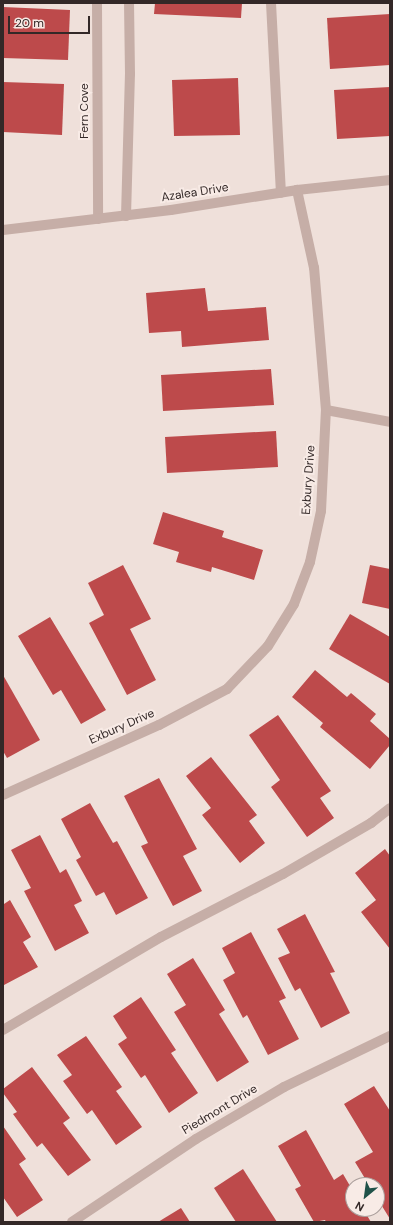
<!DOCTYPE html>
<html>
<head>
<meta charset="utf-8">
<style>
	body { margin:0 }
	#map { position:relative; width:393px; height:1225px; overflow:hidden; background:#efe0da; font-family:"DM Sans",sans-serif }
	div>[style] { position:absolute }
	[style*='--x'] { left:calc(var(--x)*1px); top:calc(var(--y)*1px); width:calc(var(--w)*1px); rotate:calc(var(--a)*1deg) }
	.building>* { inset:0; background:#bd4a4b }
	.lane>* { height:10px; margin:-5px; padding:0 5px; transform-origin:5px; border-radius:5px; background:#c6aea7 }
	.street>* { height:10px; margin:-5px; padding:0 5px; transform-origin:5px; border-radius:5px; background:#c6aea7 }
	span { translate:-50% -50%; white-space:nowrap; text-align:center; line-height:1.15; -webkit-text-stroke:4px #f8ebe6; paint-order:stroke }
	.street-label { font-size:12px; color:#332827 }
	.frame { position:absolute; inset:0; border:4px solid #332827; pointer-events:none }
	.north { position:absolute; left:345px; top:1177px; width:40px; height:40px; box-sizing:border-box; background:#f8ebe6; border:1px solid #a99d9a; border-radius:50%; rotate:209deg; font-size:11px; font-weight:700; line-height:16px; text-align:center; color:#332827 }
	.north::after { content:''; display:block; margin:auto; width:14px; height:18px; background:#205249; clip-path:polygon(50% 0,100% 100%,50% 72%,0 100%) }
	.scale { position:absolute; left:8px; top:16px; width:82px; height:18px; box-sizing:border-box; border:2px solid #332827; border-top:0; padding-left:5px; font-size:12px; line-height:14px; white-space:nowrap; color:#332827; -webkit-text-stroke:3px #f8ebe6; paint-order:stroke }
</style>
</head>
<body>
<div id="map">
	<div class="building">
		<i style="clip-path:polygon(155px 3px,242px 3px,241px 18px,154px 14px)"></i>
		<i style="clip-path:polygon(3px 7px,70px 10px,68px 60px,3px 58px)"></i>
		<i style="clip-path:polygon(390px 14px,390px 65px,330px 69px,327px 18px)"></i>
		<i style="clip-path:polygon(238px 78px,240px 135px,174px 136px,172px 80px)"></i>
		<i style="clip-path:polygon(3px 82px,64px 84px,62px 135px,3px 132px)"></i>
		<i style="clip-path:polygon(390px 87px,390px 136px,337px 139px,334px 90px)"></i>
		<i style="clip-path:polygon(205px 288px,208px 311px,266px 307px,269px 340px,182px 347px,181px 331px,149px 333px,146px 293px)"></i>
		<i style="clip-path:polygon(271px 369px,274px 405px,163px 411px,161px 375px)"></i>
		<i style="clip-path:polygon(276px 431px,278px 467px,167px 473px,165px 437px)"></i>
		<i style="clip-path:polygon(163px 512px,224px 531px,222px 537px,263px 550px,254px 580px,212px 567px,211px 572px,176px 562px,179px 552px,153px 544px)"></i>
		<i style="clip-path:polygon(123px 565px,151px 619px,130px 629px,156px 680px,127px 695px,89px 623px,104px 615px,88px 583px)"></i>
		<i style="clip-path:polygon(370px 565px,390px 569px,390px 609px,362px 603px)"></i>
		<i style="clip-path:polygon(350px 614px,390px 637px,390px 684px,329px 649px)"></i>
		<i style="clip-path:polygon(50px 617px,106px 710px,81px 724px,61px 690px,53px 695px,18px 636px)"></i>
		<i style="clip-path:polygon(315px 670px,347px 697px,351px 693px,376px 714px,370px 721px,390px 739px,390px 745px,370px 769px,320px 727px,323px 723px,292px 697px)"></i>
		<i style="clip-path:polygon(3px 675px,40px 740px,7px 758px,3px 751px)"></i>
		<i style="clip-path:polygon(278px 715px,331px 791px,320px 798px,334px 818px,307px 837px,271px 787px,280px 780px,249px 735px)"></i>
		<i style="clip-path:polygon(211px 757px,257px 815px,249px 821px,265px 843px,240px 863px,202px 815px,211px 808px,186px 776px)"></i>
		<i style="clip-path:polygon(159px 778px,197px 849px,183px 856px,202px 891px,173px 906px,141px 846px,148px 843px,124px 796px)"></i>
		<i style="clip-path:polygon(90px 803px,113px 843px,117px 841px,148px 898px,116px 915px,104px 892px,96px 896px,76px 860px,81px 857px,61px 819px)"></i>
		<i style="clip-path:polygon(40px 835px,60px 873px,66px 869px,82px 901px,74px 905px,89px 933px,55px 951px,24px 891px,31px 888px,11px 850px)"></i>
		<i style="clip-path:polygon(385px 849px,390px 856px,390px 949px,361px 912px,376px 900px,355px 873px)"></i>
		<i style="clip-path:polygon(10px 900px,31px 937px,23px 942px,38px 967px,4px 985px,3px 902px,4px 904px)"></i>
		<i style="clip-path:polygon(305px 914px,335px 972px,330px 973px,350px 1013px,321px 1028px,300px 988px,295px 991px,278px 958px,290px 953px,277px 929px)"></i>
		<i style="clip-path:polygon(251px 932px,286px 998px,279px 1001px,299px 1039px,268px 1055px,247px 1015px,243px 1018px,223px 980px,235px 973px,222px 948px)"></i>
		<i style="clip-path:polygon(193px 958px,225px 1010px,219px 1014px,249px 1062px,217px 1082px,174px 1012px,186px 1005px,167px 974px)"></i>
		<i style="clip-path:polygon(141px 997px,176px 1050px,171px 1053px,198px 1093px,169px 1113px,145px 1075px,141px 1078px,118px 1044px,127px 1038px,113px 1016px)"></i>
		<i style="clip-path:polygon(86px 1036px,122px 1087px,116px 1091px,142px 1127px,116px 1145px,92px 1110px,87px 1114px,63px 1081px,72px 1075px,57px 1055px)"></i>
		<i style="clip-path:polygon(32px 1067px,70px 1118px,63px 1123px,91px 1160px,68px 1176px,42px 1143px,37px 1147px,13px 1114px,17px 1112px,3px 1093px,3px 1089px)"></i>
		<i style="clip-path:polygon(374px 1086px,390px 1111px,390px 1219px,377px 1198px,377px 1185px,369px 1185px,355px 1162px,373px 1152px,344px 1104px)"></i>
		<i style="clip-path:polygon(3px 1126px,26px 1159px,19px 1164px,43px 1200px,17px 1217px,3px 1197px)"></i>
		<i style="clip-path:polygon(306px 1130px,334px 1180px,343px 1174px,353px 1191px,353px 1209px,363px 1209px,371px 1222px,326px 1222px,325px 1220px,314px 1222px,295px 1189px,301px 1186px,278px 1146px)"></i>
		<i style="clip-path:polygon(243px 1169px,277px 1222px,236px 1222px,214px 1188px)"></i>
		<i style="clip-path:polygon(181px 1208px,190px 1222px,158px 1222px)"></i>
	</div>
	<div class="lane">
		<i style="--x:271;--y:3;--w:190;--a:87"></i>
		<i style="--x:3;--y:1030;--w:183;--a:-30.5"></i>
		<i style="--x:161;--y:937;--w:137;--a:-27.3"></i>
		<i style="--x:283;--y:874;--w:102;--a:-30.1"></i>
		<i style="--x:371;--y:823;--w:24;--a:-38"></i>
	</div>
	<div class="street">
		<i style="--x:97;--y:3;--w:216;--a:89.7"></i>
		<i style="--x:126;--y:216;--w:142;--a:-88.4"></i>
		<i style="--x:130;--y:74;--w:71;--a:-90.8"></i>
		<i style="--x:3;--y:230;--w:169;--a:-6.8"></i>
		<i style="--x:171;--y:210;--w:128;--a:-9"></i>
		<i style="--x:297;--y:190;--w:94;--a:-6.1"></i>
		<i style="--x:326;--y:410;--w:65;--a:10.6"></i>
		<i style="--x:3;--y:795;--w:171;--a:-24.2"></i>
		<i style="--x:159;--y:725;--w:77;--a:-27.9"></i>
		<i style="--x:227;--y:689;--w:59;--a:-46.4"></i>
		<i style="--x:268;--y:646;--w:49;--a:-58.2"></i>
		<i style="--x:294;--y:604;--w:45;--a:-69.1"></i>
		<i style="--x:310;--y:562;--w:52;--a:-77.8"></i>
		<i style="--x:321;--y:511;--w:101;--a:-87.2"></i>
		<i style="--x:326;--y:410;--w:143;--a:-94.8"></i>
		<i style="--x:314;--y:268;--w:80;--a:-102.3"></i>
		<i style="--x:72;--y:1222;--w:149;--a:-33.8"></i>
		<i style="--x:196;--y:1139;--w:102;--a:-30.6"></i>
		<i style="--x:284;--y:1087;--w:118;--a:-25.7"></i>
	</div>
	<div class="street-label">
		<span style="left:85px;top:111px;rotate:-90deg">Fern Cove</span>
		<span style="left:195px;top:193px;rotate:-9deg">Azalea Drive</span>
		<span style="left:309px;top:480px;rotate:-86deg">Exbury Drive</span>
		<span style="left:122px;top:727px;rotate:-24deg">Exbury Drive</span>
		<span style="left:220px;top:1110px;rotate:-31deg">Piedmont Drive</span>
	</div>
	<div class="frame"></div>
	<div class="north">N</div>
	<div class="scale">20 m</div>
</div>
</body>
</html>
